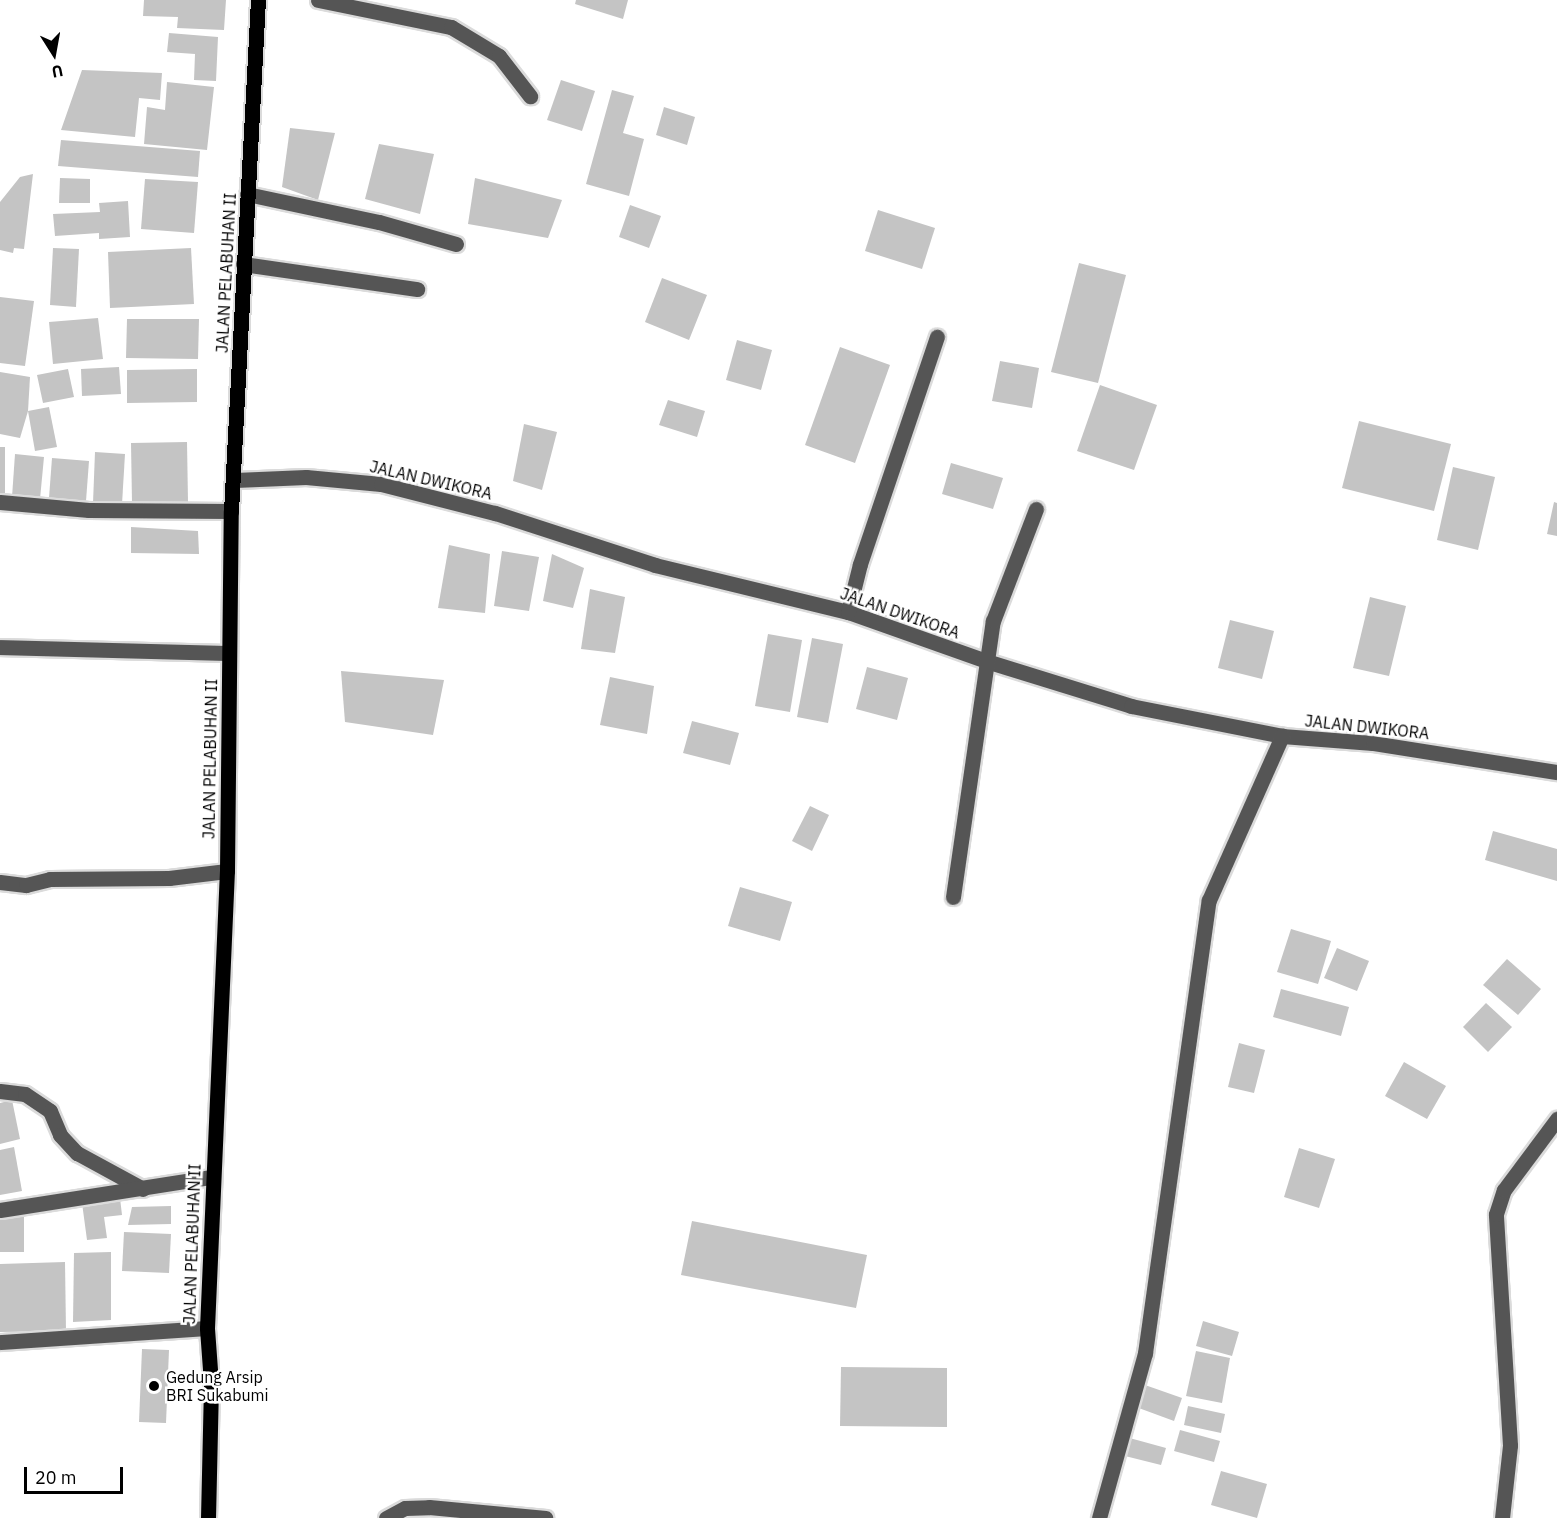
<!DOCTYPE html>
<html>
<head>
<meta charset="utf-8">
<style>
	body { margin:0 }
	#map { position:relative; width:1557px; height:1518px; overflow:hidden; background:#fff; font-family:"IBM Plex Sans",sans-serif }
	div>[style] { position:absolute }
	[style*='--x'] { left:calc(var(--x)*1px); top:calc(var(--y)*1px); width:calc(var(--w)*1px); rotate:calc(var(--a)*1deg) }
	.building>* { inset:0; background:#c4c4c4 }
	.roads { filter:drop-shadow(2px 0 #dbdbdb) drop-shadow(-2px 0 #dbdbdb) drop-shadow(0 2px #dbdbdb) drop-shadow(0 -2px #dbdbdb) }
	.minor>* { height:15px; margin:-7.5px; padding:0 7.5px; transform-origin:7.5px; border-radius:7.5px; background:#555 }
	.major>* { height:15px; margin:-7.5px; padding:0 7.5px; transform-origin:7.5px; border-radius:7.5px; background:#000 }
	.dots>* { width:16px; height:16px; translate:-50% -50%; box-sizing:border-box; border:3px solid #fff; border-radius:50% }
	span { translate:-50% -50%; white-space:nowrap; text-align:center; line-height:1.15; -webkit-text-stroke:5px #fff; paint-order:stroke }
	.street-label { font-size:16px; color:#000 }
	.poi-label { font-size:16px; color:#000 }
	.left { translate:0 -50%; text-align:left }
	.north { position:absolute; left:24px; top:24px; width:60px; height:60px; -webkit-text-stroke:4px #fff; paint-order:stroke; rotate:169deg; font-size:16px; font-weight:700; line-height:24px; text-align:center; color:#000 }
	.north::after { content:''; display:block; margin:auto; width:21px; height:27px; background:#000; clip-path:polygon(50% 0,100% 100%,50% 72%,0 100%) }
	.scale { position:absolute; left:24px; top:1467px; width:99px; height:27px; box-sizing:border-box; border:3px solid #000; border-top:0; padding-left:8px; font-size:18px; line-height:21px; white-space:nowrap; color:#000; -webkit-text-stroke:4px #fff; paint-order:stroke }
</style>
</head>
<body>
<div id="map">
	<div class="building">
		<i style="clip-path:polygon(144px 0,226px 0,224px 30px,177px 28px,178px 17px,143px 16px)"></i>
		<i style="clip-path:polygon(576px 0,628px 0,623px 19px,575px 4px)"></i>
		<i style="clip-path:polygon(169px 33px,218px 37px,216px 81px,194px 80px,195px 54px,167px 52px)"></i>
		<i style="clip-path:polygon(82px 70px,162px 73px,160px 100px,139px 98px,135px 137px,61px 130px)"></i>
		<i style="clip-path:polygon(561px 80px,595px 91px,582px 131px,547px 120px)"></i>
		<i style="clip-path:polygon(167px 82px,214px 87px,207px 150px,144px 144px,147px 107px,165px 110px)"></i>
		<i style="clip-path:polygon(612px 90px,634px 96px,623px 133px,644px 139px,629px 196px,586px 184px)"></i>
		<i style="clip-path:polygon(664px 107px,695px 117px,687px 145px,656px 135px)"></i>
		<i style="clip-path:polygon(290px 128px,335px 133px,318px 200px,282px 187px)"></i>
		<i style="clip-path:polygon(61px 140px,200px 151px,198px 177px,58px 166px)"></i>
		<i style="clip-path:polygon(379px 144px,434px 154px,420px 214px,365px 199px)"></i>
		<i style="clip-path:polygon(33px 174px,24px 249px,14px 248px,13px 253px,0 250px,0 202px,20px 177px)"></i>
		<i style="clip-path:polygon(60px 178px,90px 179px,90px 203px,59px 203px)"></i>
		<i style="clip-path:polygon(475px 178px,562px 200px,548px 238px,468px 224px)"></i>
		<i style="clip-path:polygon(145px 179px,198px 182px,194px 233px,141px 229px)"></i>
		<i style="clip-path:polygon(128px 201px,130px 237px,99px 239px,99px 233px,55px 236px,53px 214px,100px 212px,99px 203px)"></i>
		<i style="clip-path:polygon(630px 205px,661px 216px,649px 248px,619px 237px)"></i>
		<i style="clip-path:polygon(878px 210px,935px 228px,922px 269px,865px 251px)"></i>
		<i style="clip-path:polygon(53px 248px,79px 249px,76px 307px,50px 305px)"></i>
		<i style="clip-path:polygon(191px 248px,194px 304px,110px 308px,108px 252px)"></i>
		<i style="clip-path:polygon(1079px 263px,1126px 275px,1098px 383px,1051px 372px)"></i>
		<i style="clip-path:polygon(662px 278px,707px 295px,689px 340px,645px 322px)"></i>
		<i style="clip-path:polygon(0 297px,34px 301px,25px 366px,0 363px)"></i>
		<i style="clip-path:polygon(98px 318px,103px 359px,53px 364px,49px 322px)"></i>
		<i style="clip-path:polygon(127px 319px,199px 319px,198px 359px,126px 358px)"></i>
		<i style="clip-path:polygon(737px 340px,772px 350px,761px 390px,726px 380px)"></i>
		<i style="clip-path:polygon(840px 347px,890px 365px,855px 463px,805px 445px)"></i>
		<i style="clip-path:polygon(1000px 361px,1039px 368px,1032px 408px,992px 401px)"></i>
		<i style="clip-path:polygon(119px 367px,121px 394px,82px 396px,81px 369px)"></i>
		<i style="clip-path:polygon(68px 369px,74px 397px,43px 403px,37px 375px)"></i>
		<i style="clip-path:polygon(197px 369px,197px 402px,127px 403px,127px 370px)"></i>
		<i style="clip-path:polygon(0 372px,30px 377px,28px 411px,20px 438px,0 434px)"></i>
		<i style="clip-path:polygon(1100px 385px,1157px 405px,1134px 470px,1077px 451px)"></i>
		<i style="clip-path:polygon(668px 400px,705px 411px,697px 437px,659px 425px)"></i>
		<i style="clip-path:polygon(49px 407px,57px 447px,35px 451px,28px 411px)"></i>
		<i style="clip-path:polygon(1359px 421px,1451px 444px,1434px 511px,1342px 488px)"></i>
		<i style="clip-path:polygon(524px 424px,557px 432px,542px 490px,513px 481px)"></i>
		<i style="clip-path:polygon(187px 442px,188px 502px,132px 503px,131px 443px)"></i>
		<i style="clip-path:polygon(0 447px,5px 447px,5px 495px,0 495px)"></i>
		<i style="clip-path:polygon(95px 452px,125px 454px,122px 504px,93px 503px)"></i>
		<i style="clip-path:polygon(15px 454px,44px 457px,40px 499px,12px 497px)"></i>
		<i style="clip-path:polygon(52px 458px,89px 461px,86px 501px,49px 498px)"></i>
		<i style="clip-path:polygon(951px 463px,1003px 478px,993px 509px,942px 494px)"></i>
		<i style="clip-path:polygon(1453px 467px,1495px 477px,1478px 550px,1437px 540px)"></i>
		<i style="clip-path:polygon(1554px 502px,1557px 503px,1557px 536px,1547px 534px)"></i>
		<i style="clip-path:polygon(131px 527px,198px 531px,199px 554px,131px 553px)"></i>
		<i style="clip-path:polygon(449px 545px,490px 554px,485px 613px,438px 608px)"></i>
		<i style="clip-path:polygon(502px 551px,539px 557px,529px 611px,494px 606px)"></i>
		<i style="clip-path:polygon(552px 554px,584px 568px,573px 608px,543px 601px)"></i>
		<i style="clip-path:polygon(590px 589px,625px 597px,615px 653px,581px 649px)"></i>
		<i style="clip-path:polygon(1370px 597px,1406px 606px,1389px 676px,1353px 668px)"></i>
		<i style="clip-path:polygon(1230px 620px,1274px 631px,1262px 679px,1218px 668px)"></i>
		<i style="clip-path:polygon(768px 634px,802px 640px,790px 712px,755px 706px)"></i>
		<i style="clip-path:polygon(812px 638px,843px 644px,828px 723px,797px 717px)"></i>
		<i style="clip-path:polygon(867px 667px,908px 678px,897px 720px,856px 709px)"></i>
		<i style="clip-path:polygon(341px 671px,444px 680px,433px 735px,345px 722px)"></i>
		<i style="clip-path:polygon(610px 677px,654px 686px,647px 734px,600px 725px)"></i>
		<i style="clip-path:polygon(692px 721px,739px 733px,730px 765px,683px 753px)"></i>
		<i style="clip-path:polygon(810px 806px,829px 815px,812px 851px,792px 841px)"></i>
		<i style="clip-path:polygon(1493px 831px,1557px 849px,1557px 881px,1485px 860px)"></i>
		<i style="clip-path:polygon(740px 887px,792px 902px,780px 941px,728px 926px)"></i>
		<i style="clip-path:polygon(1291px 929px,1331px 941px,1318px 984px,1277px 972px)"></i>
		<i style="clip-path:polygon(1337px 948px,1369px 961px,1357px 991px,1324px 978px)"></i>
		<i style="clip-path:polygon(1507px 959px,1541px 989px,1518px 1015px,1483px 985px)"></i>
		<i style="clip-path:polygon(1281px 989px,1349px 1007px,1341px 1036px,1273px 1017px)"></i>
		<i style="clip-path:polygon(1486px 1003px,1512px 1027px,1488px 1052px,1463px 1027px)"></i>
		<i style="clip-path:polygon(1239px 1043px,1265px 1050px,1254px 1093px,1228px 1087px)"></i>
		<i style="clip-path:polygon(1404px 1062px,1446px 1086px,1427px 1119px,1385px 1096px)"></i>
		<i style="clip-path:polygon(12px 1100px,20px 1139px,0 1144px,0 1103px)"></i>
		<i style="clip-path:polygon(14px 1147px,22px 1191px,0 1195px,0 1150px)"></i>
		<i style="clip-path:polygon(1299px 1148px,1335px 1159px,1319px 1208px,1284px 1197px)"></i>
		<i style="clip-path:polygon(120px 1198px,122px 1215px,104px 1217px,107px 1238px,87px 1240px,82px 1203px)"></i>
		<i style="clip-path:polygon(171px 1206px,171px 1224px,128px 1225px,132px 1207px)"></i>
		<i style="clip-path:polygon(0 1216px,24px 1216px,24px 1252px,0 1252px)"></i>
		<i style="clip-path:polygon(692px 1221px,867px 1255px,856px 1308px,681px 1275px)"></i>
		<i style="clip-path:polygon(124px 1232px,171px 1234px,169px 1273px,122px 1271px)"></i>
		<i style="clip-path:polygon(111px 1252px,111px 1320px,73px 1322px,74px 1253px)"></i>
		<i style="clip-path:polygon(65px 1262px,66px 1331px,0 1332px,0 1264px)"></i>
		<i style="clip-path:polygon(1203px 1321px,1239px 1332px,1232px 1356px,1196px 1346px)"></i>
		<i style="clip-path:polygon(142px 1349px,169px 1350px,166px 1423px,139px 1422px)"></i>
		<i style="clip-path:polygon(1196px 1351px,1230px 1358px,1222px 1403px,1186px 1396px)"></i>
		<i style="clip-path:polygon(841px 1367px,947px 1368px,947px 1427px,840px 1426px)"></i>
		<i style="clip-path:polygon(1145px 1385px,1182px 1398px,1174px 1421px,1136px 1407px)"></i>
		<i style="clip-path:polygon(1188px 1406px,1225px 1414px,1221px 1433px,1184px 1425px)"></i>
		<i style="clip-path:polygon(1180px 1430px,1220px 1441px,1214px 1462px,1174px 1451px)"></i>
		<i style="clip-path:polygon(1126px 1437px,1166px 1448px,1161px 1465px,1121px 1455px)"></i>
		<i style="clip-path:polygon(1221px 1471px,1267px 1484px,1257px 1518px,1211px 1505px)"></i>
	</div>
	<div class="roads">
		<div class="minor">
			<i style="--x:318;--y:0;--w:136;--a:11.5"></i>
			<i style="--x:451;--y:27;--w:56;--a:31.1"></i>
			<i style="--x:499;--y:56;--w:51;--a:52.2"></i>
			<i style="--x:247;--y:194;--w:135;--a:12"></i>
			<i style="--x:379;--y:222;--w:80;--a:15.9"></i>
			<i style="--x:243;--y:264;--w:176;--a:8.2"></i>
			<i style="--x:235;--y:480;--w:71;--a:-2.4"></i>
			<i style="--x:306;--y:477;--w:75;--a:5.3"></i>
			<i style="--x:381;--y:484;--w:118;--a:14.3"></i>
			<i style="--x:495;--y:513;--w:168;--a:18"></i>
			<i style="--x:655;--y:565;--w:199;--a:13.7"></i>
			<i style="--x:848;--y:612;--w:146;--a:19.5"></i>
			<i style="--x:986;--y:661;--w:152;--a:17.2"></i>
			<i style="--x:1131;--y:706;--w:154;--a:11.2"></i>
			<i style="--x:1282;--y:736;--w:91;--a:4.4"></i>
			<i style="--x:1373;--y:743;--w:186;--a:9"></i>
			<i style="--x:0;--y:502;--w:89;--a:5.1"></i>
			<i style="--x:89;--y:510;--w:142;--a:0.4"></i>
			<i style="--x:848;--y:612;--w:49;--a:-76"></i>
			<i style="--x:860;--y:564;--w:240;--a:-71.3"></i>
			<i style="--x:0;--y:647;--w:229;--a:1.5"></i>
			<i style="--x:0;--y:882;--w:26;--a:7"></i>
			<i style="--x:26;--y:885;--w:25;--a:-14"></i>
			<i style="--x:50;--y:879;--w:119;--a:-0.5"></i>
			<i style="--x:169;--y:878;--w:58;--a:-6.9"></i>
			<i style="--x:953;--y:897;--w:279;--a:-81.8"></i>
			<i style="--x:993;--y:621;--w:120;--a:-69"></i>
			<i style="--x:0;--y:1091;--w:25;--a:7"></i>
			<i style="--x:25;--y:1094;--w:30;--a:34"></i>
			<i style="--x:50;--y:1111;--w:26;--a:67"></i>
			<i style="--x:60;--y:1135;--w:25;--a:47"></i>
			<i style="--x:77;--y:1153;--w:75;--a:28.6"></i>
			<i style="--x:0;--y:1210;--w:214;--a:-8.9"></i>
			<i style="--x:0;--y:1342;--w:207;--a:-3.9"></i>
			<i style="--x:386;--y:1518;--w:21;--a:-28"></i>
			<i style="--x:405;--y:1508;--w:24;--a:-2"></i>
			<i style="--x:429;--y:1507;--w:117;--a:5.4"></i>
			<i style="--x:1099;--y:1518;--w:171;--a:-74.4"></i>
			<i style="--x:1145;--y:1353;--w:457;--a:-82"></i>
			<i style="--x:1209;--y:900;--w:180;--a:-66"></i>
			<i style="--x:1502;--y:1518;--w:73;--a:-83.7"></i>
			<i style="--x:1510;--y:1445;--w:231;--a:-93.5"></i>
			<i style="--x:1496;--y:1214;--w:25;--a:-72"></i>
			<i style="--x:1504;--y:1190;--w:89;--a:-53.3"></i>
		</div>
		<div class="major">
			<i style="--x:208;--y:1518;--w:135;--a:-88.7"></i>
			<i style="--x:211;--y:1383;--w:55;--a:-94.2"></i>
			<i style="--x:207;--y:1328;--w:457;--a:-87.5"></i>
			<i style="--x:227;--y:871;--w:360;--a:-89.4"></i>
			<i style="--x:231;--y:511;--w:512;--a:-86.98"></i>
		</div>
	</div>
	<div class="dots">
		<i style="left:154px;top:1386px;background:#000"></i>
	</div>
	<div class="street-label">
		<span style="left:226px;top:273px;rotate:-87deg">JALAN PELABUHAN II</span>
		<span style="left:431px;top:480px;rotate:13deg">JALAN DWIKORA</span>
		<span style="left:900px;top:613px;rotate:19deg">JALAN DWIKORA</span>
		<span style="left:1367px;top:727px;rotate:6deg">JALAN DWIKORA</span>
		<span style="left:210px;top:759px;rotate:-89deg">JALAN PELABUHAN II</span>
		<span style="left:192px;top:1244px;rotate:-88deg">JALAN PELABUHAN II</span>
	</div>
	<div class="poi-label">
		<span class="left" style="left:166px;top:1386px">Gedung Arsip<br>BRI Sukabumi</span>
	</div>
	<div class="north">U</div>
	<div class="scale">20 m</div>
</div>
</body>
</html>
